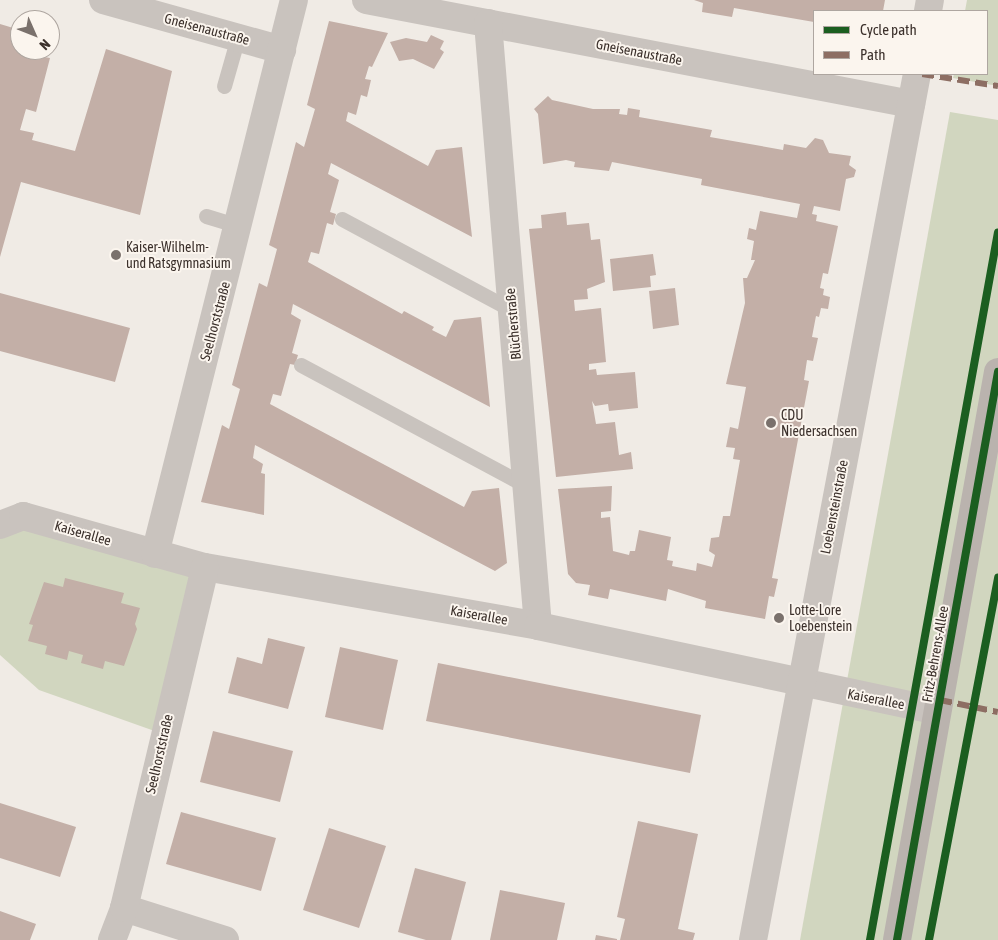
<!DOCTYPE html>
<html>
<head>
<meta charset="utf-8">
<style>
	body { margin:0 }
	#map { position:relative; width:998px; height:940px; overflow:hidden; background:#f0ebe5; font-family:"Asap Condensed",sans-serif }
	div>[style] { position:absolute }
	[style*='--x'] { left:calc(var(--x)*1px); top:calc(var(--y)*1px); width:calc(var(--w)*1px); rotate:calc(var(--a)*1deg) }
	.green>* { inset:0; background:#d1d6bf }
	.building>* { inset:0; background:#c3afa7 }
	.lane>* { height:15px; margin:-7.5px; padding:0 7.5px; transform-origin:7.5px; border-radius:7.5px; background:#c9c3be }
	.street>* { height:28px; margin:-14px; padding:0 14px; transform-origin:14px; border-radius:14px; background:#c9c3be }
	.secondary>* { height:28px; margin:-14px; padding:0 14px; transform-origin:14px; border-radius:14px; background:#bab3ae }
	.quiet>* { height:6px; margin-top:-3px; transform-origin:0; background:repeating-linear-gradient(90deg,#8d6e63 0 12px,transparent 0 18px) }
	.cycleway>* { height:8px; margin:-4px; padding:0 4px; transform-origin:4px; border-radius:4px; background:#1b5e20 }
	.dots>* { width:14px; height:14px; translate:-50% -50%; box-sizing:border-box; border:2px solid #fbf5ee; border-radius:50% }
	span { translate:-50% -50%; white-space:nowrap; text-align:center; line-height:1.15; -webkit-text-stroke:4px #fbf5ee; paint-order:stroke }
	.street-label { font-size:14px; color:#3b302b }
	.poi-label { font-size:14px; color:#3b302b }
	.left { translate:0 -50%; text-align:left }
	.legend { position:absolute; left:813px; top:10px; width:175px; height:65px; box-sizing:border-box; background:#fbf5ee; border:1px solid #aea6a0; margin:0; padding:6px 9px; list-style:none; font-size:15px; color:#3b302b }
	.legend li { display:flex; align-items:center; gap:10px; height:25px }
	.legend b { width:25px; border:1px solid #aea6a0 }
	.north { position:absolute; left:10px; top:10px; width:50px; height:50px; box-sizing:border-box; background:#fbf5ee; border:1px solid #aea6a0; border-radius:50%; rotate:134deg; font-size:14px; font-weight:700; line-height:20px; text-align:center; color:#3b302b }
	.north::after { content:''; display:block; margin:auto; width:18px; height:22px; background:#7a716c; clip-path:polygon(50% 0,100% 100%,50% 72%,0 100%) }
</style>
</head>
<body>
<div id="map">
	<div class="green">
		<i style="clip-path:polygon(967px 0,998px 0,998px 86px,953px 78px,954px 74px,987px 74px,987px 11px,965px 11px)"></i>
		<i style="clip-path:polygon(950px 112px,998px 120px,998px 940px,800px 940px)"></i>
		<i style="clip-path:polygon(0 525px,205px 567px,163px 734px,39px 690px,0 655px)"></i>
	</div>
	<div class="building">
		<i style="clip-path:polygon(694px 0,885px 0,883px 11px,814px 11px,814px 22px,734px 8px,732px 17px,702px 12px,703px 3px)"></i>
		<i style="clip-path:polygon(329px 21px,388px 33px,372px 67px,369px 66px,365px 79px,371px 80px,367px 97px,361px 95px,356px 115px,348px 112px,346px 121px,428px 166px,436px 150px,462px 147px,472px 237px,331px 163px,328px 174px,339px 180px,330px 212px,336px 214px,333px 225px,327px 223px,319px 254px,311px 252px,308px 262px,402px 314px,404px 311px,434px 327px,432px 330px,446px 337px,454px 320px,481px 317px,490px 407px,293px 304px,291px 314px,301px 320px,292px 353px,298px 355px,295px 365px,290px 364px,281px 396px,273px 394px,270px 404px,464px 507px,472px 491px,499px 488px,507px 563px,495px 571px,255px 445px,253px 458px,263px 464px,261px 473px,265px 474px,264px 515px,201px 502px,222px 425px,229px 429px,240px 389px,232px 385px,259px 283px,267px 287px,277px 249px,269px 245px,296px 142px,304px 147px,315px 109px,307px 105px)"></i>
		<i style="clip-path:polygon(0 24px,20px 30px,20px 50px,40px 50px,39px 56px,50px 58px,36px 112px,26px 109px,20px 130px,34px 133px,32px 140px,75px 151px,106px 49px,172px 71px,140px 215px,21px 182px,0 257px)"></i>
		<i style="clip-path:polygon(431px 35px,444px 41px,440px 49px,444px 52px,434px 69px,413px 59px,399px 61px,390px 42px,406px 38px,427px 42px)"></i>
		<i style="clip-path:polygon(548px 96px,552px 100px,593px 109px,620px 109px,619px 114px,627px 115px,628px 108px,640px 110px,639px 117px,712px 130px,710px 137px,783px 150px,784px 144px,806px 148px,815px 138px,823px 140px,829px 153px,851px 156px,849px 165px,856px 170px,854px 177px,846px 179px,840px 211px,814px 206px,812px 214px,817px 215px,816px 221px,838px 226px,828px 274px,823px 273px,820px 288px,824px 289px,823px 295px,830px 297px,828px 309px,821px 308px,819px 317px,816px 316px,812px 337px,818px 338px,813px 361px,807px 360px,804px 380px,809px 381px,772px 578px,778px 579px,774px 597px,769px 596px,765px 619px,705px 608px,706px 601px,668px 589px,666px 601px,610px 589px,608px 599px,588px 595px,590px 585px,576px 583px,568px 574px,558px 489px,612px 486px,611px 511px,601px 512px,601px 518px,610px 517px,613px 551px,629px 555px,630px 551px,635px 551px,639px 530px,671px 537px,667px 560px,673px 561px,672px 566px,696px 571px,697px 563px,712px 567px,715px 555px,709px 551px,711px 538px,719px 537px,723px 516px,730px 516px,740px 460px,733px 459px,735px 448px,726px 447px,730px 427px,738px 429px,746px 387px,726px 384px,745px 303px,743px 278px,747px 278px,755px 260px,751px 260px,754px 241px,747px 239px,749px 228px,756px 230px,760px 211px,797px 218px,800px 204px,701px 185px,702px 179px,612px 162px,609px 171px,574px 167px,575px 162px,566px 160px,543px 164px,538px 114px,534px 109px)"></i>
		<i style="clip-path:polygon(566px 212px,567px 225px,589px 223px,591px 240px,600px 239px,605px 282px,587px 289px,588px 299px,574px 300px,575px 311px,601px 308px,606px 362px,589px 364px,589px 370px,596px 369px,597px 375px,635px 372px,638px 408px,609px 411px,608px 404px,595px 406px,592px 401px,596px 424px,615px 422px,619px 455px,631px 452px,633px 469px,556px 477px,529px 229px,542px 228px,541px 215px)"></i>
		<i style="clip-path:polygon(653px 254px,656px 275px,650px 276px,651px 287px,613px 291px,610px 259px)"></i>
		<i style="clip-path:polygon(675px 288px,679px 325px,653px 329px,649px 291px)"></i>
		<i style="clip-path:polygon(0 293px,130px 328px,115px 382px,0 351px)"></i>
		<i style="clip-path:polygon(65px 578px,124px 593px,121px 603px,140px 608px,135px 624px,137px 629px,124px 666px,105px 661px,103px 669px,81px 663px,83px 655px,69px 651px,67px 660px,45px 654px,47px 646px,28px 641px,33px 625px,29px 624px,44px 582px,63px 587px)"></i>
		<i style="clip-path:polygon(268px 638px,305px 647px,288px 709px,228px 693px,237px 657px,262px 664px)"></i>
		<i style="clip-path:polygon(340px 647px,398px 660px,383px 730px,325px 717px)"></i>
		<i style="clip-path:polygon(438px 663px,701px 715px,690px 773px,426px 721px)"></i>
		<i style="clip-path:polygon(213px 731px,293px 751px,280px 802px,200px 782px)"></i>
		<i style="clip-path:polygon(0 803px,76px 827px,60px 877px,0 858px)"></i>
		<i style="clip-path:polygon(181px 812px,276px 838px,261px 891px,166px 864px)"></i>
		<i style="clip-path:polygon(638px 821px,698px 834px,678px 929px,695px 933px,693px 940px,620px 940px,625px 919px,617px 917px)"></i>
		<i style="clip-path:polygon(329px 828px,386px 846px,359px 928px,303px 910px)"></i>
		<i style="clip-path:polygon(415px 868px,466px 882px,451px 940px,426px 940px,398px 932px)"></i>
		<i style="clip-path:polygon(500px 890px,565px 903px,557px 940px,490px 940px)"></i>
		<i style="clip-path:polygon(0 911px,36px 924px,30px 940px,0 940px)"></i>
		<i style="clip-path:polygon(596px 935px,617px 939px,617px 940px,595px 940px)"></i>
	</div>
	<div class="lane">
		<i style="--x:224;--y:86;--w:51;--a:-74.1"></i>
		<i style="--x:206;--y:216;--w:34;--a:17"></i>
		<i style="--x:342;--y:219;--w:193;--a:28.2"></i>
		<i style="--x:301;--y:365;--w:256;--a:28.2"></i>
	</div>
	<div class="street">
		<i style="--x:103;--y:0;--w:186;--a:15.6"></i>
		<i style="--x:366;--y:0;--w:555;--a:10.8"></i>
		<i style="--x:928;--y:11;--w:11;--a:-80"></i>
		<i style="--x:488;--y:23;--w:605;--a:85.26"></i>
		<i style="--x:0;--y:525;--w:25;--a:-21"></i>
		<i style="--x:23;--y:516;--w:189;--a:15.7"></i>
		<i style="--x:205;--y:567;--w:338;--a:10"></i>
		<i style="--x:538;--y:626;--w:408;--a:12"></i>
		<i style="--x:155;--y:554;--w:571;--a:-75.92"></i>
		<i style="--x:124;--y:908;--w:106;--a:17.6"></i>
		<i style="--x:112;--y:940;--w:34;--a:-69"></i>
		<i style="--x:124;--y:908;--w:350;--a:-76.6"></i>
		<i style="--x:753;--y:940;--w:881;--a:-79.28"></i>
	</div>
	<div class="secondary">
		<i style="--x:897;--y:940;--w:577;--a:-79.92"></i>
	</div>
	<div class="quiet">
		<i style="--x:922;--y:74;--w:77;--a:9"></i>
		<i style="--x:940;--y:700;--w:59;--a:11.7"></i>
	</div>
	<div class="cycleway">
		<i style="--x:870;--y:940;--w:719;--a:-79.75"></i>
		<i style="--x:897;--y:940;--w:577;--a:-79.92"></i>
		<i style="--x:929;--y:940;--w:369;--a:-79.2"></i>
	</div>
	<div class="dots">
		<i style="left:116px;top:255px;background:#7a716c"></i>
		<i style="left:771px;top:423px;background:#7a716c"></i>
		<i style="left:779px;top:618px;background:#7a716c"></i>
	</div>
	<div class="street-label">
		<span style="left:207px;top:29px;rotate:15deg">Gneisenaustraße</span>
		<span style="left:639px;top:52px;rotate:11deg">Gneisenaustraße</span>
		<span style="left:215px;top:321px;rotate:-75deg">Seelhorststraße</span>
		<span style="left:513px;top:324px;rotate:-95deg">Blücherstraße</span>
		<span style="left:834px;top:507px;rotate:-79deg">Loebensteinstraße</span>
		<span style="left:83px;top:533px;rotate:16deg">Kaiserallee</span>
		<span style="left:479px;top:615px;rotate:10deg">Kaiserallee</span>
		<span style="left:935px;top:654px;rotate:-80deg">Fritz-Behrens-Allee</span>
		<span style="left:876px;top:699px;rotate:11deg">Kaiserallee</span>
		<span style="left:159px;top:754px;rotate:-77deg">Seelhorststraße</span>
	</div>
	<div class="poi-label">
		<span class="left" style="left:126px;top:255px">Kaiser-Wilhelm-<br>und Ratsgymnasium</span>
		<span class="left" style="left:781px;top:423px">CDU<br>Niedersachsen</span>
		<span class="left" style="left:789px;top:618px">Lotte-Lore<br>Loebenstein</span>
	</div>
	<ul class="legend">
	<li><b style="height:6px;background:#1b5e20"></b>Cycle path</li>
	<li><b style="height:6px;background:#8d6e63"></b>Path</li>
	</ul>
	<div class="north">N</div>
</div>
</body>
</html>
